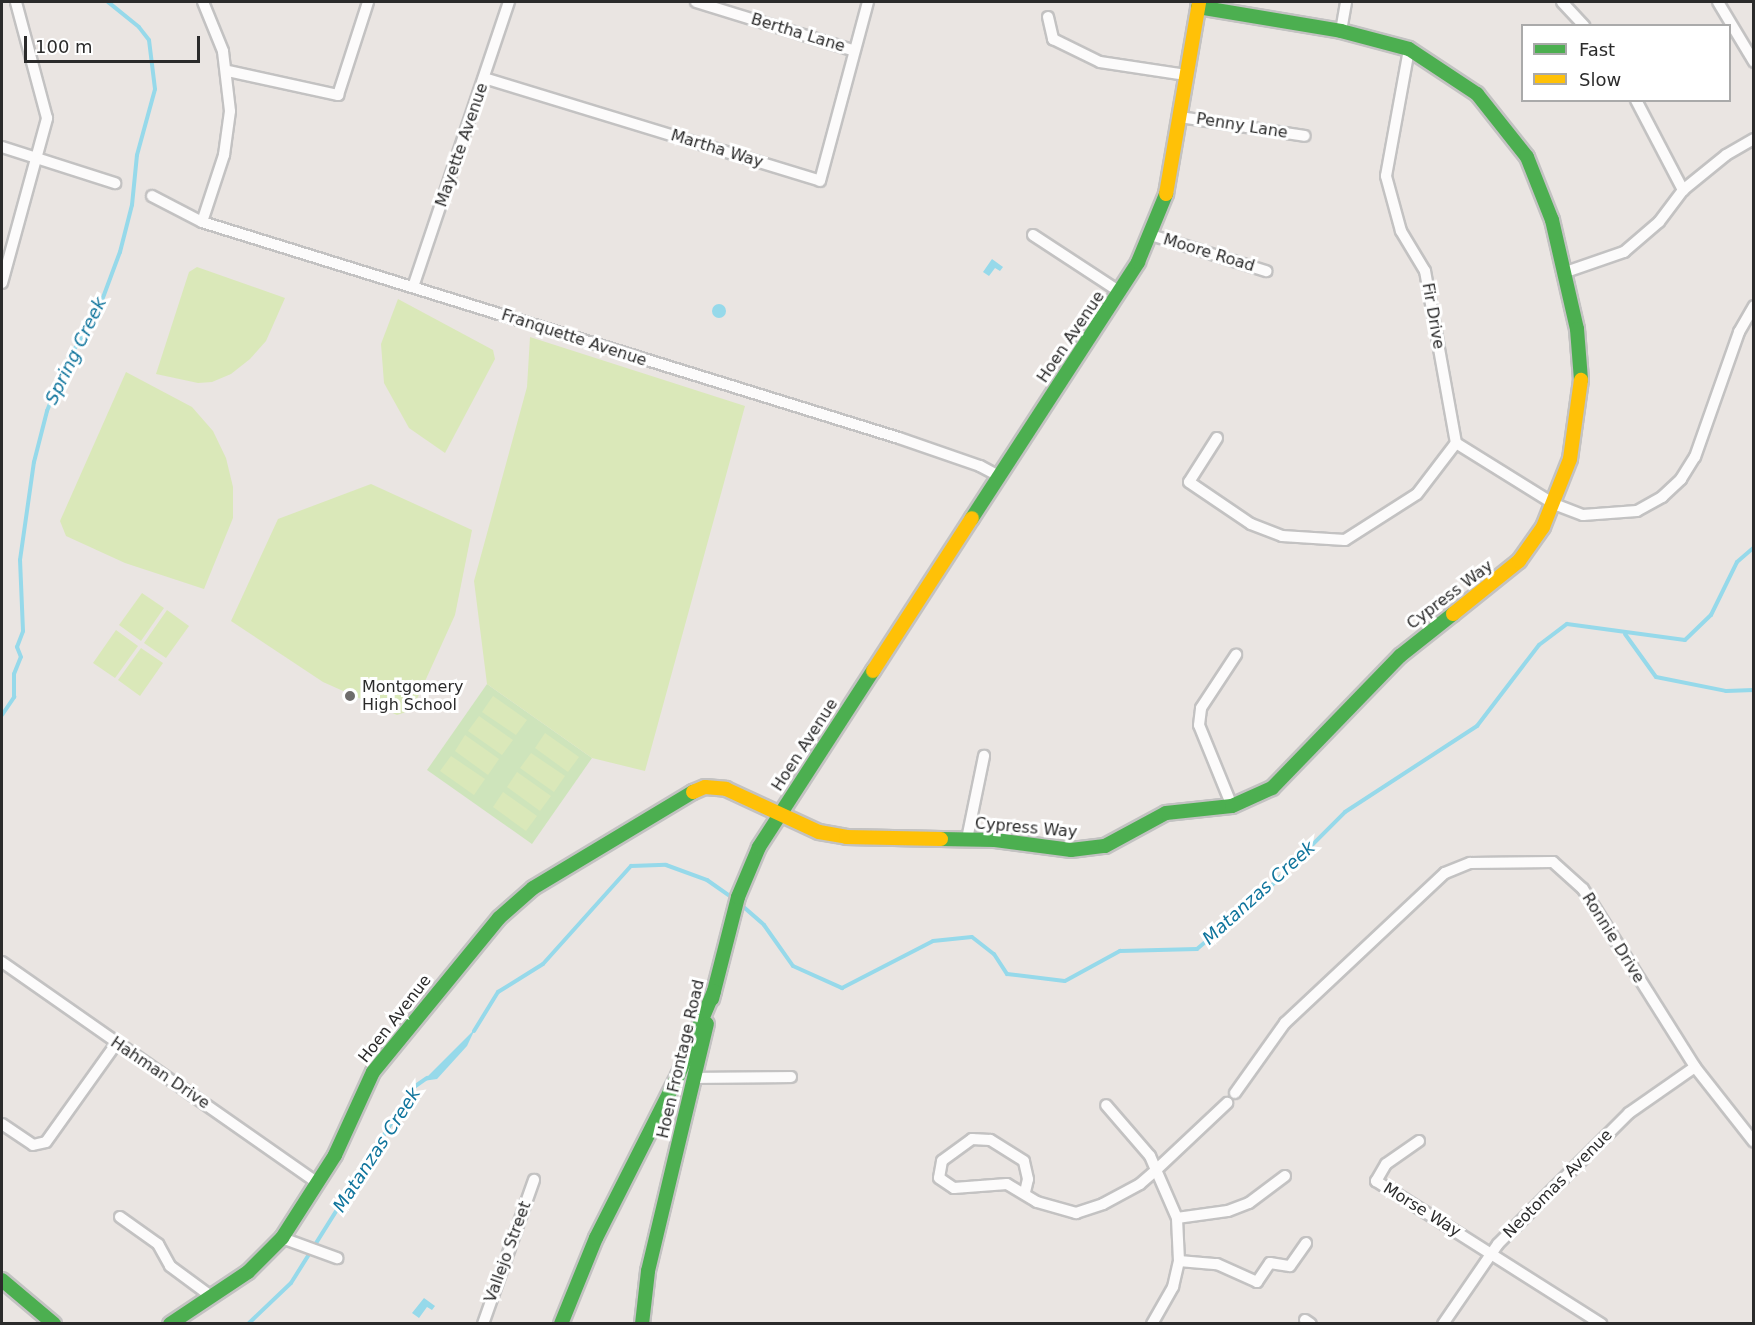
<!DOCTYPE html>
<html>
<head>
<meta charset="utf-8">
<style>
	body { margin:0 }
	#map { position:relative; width:1755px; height:1325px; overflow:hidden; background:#eae5e2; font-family:"DejaVu Sans",sans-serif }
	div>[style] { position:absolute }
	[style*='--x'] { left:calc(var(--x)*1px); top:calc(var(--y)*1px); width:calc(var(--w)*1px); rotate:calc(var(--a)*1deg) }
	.green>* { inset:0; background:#cee4bb }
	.pitch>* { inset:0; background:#dae8b9 }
	.water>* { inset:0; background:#96d9ea }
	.round { border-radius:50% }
	.stream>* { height:4px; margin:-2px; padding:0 2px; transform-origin:2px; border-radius:2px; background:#96d9ea }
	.roads { filter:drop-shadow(2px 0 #c3c2c2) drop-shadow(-2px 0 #c3c2c2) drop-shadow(0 2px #c3c2c2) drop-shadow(0 -2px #c3c2c2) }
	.street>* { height:10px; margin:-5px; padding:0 5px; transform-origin:5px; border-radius:5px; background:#fcfbfb }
	.fast>* { height:14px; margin:-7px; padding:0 7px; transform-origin:7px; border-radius:7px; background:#4caf50 }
	.slow>* { height:14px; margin:-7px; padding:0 7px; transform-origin:7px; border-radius:7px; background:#ffc107 }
	.dots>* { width:16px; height:16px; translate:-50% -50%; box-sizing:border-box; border:3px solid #fff; border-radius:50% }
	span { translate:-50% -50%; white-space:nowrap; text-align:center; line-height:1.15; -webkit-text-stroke:6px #fff; paint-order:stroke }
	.street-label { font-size:16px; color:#2b2b2b }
	.poi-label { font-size:16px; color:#2b2b2b }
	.left { translate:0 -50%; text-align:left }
	.water-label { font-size:18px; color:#0f749c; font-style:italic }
	.frame { position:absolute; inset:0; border:3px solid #2b2b2b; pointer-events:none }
	.legend { position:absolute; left:1521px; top:24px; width:210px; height:78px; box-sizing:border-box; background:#fff; border:2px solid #aaa; margin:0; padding:8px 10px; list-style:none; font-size:18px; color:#2b2b2b }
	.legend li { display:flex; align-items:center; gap:12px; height:30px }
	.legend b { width:30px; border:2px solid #aaa }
	.scale { position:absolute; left:24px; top:36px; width:176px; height:27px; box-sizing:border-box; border:3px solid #2b2b2b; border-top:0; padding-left:8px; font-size:18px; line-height:21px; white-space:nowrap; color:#2b2b2b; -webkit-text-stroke:4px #fff; paint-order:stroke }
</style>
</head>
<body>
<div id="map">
	<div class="green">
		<i style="clip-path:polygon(487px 684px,592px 758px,532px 844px,427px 770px)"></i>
	</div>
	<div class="pitch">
		<i style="clip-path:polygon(197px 267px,285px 298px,266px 341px,250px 359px,231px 374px,212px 382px,198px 383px,156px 374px,189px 272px)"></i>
		<i style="clip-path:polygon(398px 299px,493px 350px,495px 359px,445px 453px,409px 428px,384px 383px,381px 344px)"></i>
		<i style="clip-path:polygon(530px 337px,745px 406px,645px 771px,592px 758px,487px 684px,474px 581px,527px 387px)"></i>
		<i style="clip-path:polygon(126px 372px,192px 407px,213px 431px,226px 458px,233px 487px,233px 518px,204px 589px,125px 563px,66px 536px,60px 521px)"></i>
		<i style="clip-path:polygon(371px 484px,472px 530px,455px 615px,412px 710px,397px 715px,323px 682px,231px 621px,278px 519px)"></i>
		<i style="clip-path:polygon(142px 593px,164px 608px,141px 641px,119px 625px)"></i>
		<i style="clip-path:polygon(167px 610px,189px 626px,166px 658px,144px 643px)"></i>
		<i style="clip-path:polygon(116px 630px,138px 646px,115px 678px,93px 663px)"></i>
		<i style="clip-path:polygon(141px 648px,163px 663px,140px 696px,118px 680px)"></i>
		<i style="clip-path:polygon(493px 696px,527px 720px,516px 735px,482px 712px)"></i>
		<i style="clip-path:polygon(479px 716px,513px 740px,502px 755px,468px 731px)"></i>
		<i style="clip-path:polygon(545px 733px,579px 757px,568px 772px,535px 748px)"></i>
		<i style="clip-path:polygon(465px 735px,499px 759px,488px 775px,455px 751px)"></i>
		<i style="clip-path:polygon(531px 753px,565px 776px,554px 792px,520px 768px)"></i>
		<i style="clip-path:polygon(451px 756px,485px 779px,474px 795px,440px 771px)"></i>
		<i style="clip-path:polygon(517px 772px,551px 796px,540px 811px,507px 787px)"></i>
		<i style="clip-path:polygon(503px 792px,537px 816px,526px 831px,493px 807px)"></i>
	</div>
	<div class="water">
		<i style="clip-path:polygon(992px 259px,1003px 267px,1000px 271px,995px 268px,989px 276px,983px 272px)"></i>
		<i class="round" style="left:712px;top:304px;width:14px;height:14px"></i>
		<i style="clip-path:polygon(475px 1029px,467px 1046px,437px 1079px,423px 1081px)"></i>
		<i style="clip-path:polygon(424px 1298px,435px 1306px,432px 1310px,427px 1307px,419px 1318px,412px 1313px)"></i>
	</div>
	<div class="stream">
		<i style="--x:1625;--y:634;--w:53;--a:54.2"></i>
		<i style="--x:1656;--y:677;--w:71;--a:11.3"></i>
		<i style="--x:1726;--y:691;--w:28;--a:-2"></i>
		<i style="--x:2;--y:715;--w:22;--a:-56"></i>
		<i style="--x:14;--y:697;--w:23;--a:-90"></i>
		<i style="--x:14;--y:674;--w:18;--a:-68"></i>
		<i style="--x:21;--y:657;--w:11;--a:-112"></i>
		<i style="--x:17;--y:647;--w:17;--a:-69"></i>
		<i style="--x:23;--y:631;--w:71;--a:-92.4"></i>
		<i style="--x:20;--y:560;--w:99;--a:-81.9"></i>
		<i style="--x:34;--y:462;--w:53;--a:-75.7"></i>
		<i style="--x:47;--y:411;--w:54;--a:-68.2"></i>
		<i style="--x:67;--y:361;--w:59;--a:-58.2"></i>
		<i style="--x:98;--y:311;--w:63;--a:-69.6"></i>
		<i style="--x:120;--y:252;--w:49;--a:-75.7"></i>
		<i style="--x:132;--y:205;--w:50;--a:-84.3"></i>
		<i style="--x:137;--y:155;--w:68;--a:-74.7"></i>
		<i style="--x:155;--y:89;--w:49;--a:-97"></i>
		<i style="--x:149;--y:40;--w:16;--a:-128"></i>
		<i style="--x:139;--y:27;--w:40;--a:-141"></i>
		<i style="--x:739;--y:903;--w:33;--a:41"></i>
		<i style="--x:764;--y:925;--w:50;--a:54.7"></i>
		<i style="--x:793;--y:966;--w:54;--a:24.2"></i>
		<i style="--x:842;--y:988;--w:102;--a:-27.3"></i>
		<i style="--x:933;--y:941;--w:39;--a:-6"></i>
		<i style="--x:972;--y:937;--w:28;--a:38"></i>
		<i style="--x:994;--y:954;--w:24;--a:57"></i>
		<i style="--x:1007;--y:974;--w:58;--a:6.9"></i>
		<i style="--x:1065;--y:981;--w:63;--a:-28.6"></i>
		<i style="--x:1120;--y:951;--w:77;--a:-1.5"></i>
		<i style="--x:1197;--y:949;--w:96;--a:-40.3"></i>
		<i style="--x:1270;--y:887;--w:106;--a:-45"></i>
		<i style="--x:1345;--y:812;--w:158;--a:-33.1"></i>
		<i style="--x:1477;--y:726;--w:102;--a:-52.6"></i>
		<i style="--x:1539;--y:645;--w:35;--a:-37"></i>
		<i style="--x:1567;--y:624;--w:119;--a:7.7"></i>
		<i style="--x:1685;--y:640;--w:36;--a:-44"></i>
		<i style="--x:1711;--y:615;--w:59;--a:-63.9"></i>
		<i style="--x:1737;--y:562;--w:23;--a:-41"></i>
		<i style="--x:474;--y:1031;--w:46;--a:-58.4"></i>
		<i style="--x:498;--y:992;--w:53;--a:-31.9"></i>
		<i style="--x:543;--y:964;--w:132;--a:-48.1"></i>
		<i style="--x:631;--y:866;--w:35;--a:-2"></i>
		<i style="--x:666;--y:865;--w:44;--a:20.1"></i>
		<i style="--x:707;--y:880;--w:32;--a:35"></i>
		<i style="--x:248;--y:1324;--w:59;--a:-43.6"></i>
		<i style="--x:291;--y:1283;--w:231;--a:-57.9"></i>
		<i style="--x:414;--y:1087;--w:16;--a:-35"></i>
	</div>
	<div class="roads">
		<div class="street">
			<i style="--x:696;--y:2;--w:163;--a:17.1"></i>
			<i style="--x:1562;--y:2;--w:33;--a:47"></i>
			<i style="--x:1718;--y:2;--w:70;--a:59"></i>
			<i style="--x:1048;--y:17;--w:23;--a:77"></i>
			<i style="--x:1053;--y:39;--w:52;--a:26.1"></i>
			<i style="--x:1100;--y:62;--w:87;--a:8.6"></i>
			<i style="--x:1341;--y:31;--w:29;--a:-80"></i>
			<i style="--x:228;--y:71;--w:113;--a:12.3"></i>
			<i style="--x:338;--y:95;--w:98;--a:-72.1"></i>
			<i style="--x:484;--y:78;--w:351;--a:17"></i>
			<i style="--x:820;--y:181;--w:185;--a:-75"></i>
			<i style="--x:1636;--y:100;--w:102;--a:62.4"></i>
			<i style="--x:1180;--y:117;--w:126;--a:8.6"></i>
			<i style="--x:2;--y:147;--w:119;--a:17.7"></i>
			<i style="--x:152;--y:196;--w:56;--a:27.5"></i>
			<i style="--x:202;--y:222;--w:730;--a:17.22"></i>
			<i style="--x:899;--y:438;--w:86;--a:19.1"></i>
			<i style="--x:980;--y:466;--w:21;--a:28"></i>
			<i style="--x:202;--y:222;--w:71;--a:-71.8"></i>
			<i style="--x:224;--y:155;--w:44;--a:-82.2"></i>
			<i style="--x:230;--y:111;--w:60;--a:-96.7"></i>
			<i style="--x:223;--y:51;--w:53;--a:-112.2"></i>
			<i style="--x:1033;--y:235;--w:104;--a:33.2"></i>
			<i style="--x:1151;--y:235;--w:121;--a:17.4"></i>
			<i style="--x:1563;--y:273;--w:65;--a:-19"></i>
			<i style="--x:1624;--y:252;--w:46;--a:-40.6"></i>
			<i style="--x:1659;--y:222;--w:40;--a:-53"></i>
			<i style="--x:1683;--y:190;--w:55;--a:-39.1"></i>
			<i style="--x:1726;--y:155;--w:32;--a:-30"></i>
			<i style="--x:2;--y:283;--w:171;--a:-74.7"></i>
			<i style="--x:47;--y:118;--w:120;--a:-105"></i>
			<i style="--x:413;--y:287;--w:301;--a:-71.4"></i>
			<i style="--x:1217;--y:438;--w:52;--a:122.5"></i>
			<i style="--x:1189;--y:482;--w:75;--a:34.1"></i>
			<i style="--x:1251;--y:524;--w:33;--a:21"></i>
			<i style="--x:1282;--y:536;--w:63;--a:3.6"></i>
			<i style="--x:1345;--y:540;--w:85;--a:-32.6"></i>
			<i style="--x:1417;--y:494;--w:64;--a:-52.6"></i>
			<i style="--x:1456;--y:443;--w:175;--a:-100.2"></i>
			<i style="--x:1425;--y:271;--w:47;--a:-121"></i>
			<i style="--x:1401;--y:231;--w:57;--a:-105.3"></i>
			<i style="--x:1386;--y:176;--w:129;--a:-79.7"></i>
			<i style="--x:1456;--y:443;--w:115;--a:31.9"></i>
			<i style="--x:1554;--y:504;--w:31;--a:21"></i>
			<i style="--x:1583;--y:515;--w:54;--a:-4.2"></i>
			<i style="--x:1637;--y:511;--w:29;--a:-29"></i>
			<i style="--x:1662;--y:497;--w:26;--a:-43"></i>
			<i style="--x:1681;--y:479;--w:26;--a:-58"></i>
			<i style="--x:1695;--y:457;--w:133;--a:-70.6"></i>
			<i style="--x:1739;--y:332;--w:30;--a:-60"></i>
			<i style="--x:1232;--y:806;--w:87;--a:-112.2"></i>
			<i style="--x:1199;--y:725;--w:17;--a:-83"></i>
			<i style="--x:1201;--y:708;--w:64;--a:-56.6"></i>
			<i style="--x:967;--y:839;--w:85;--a:-78.4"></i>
			<i style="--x:2;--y:962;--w:386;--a:35"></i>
			<i style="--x:694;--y:1078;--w:97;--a:-0.6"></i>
			<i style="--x:1235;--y:1093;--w:86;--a:-54.5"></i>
			<i style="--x:1285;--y:1023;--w:219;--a:-43.2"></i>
			<i style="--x:1445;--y:873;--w:27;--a:-22"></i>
			<i style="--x:1470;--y:863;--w:83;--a:-0.7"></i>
			<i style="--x:1553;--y:862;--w:40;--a:42"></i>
			<i style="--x:1583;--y:889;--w:210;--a:57.8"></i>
			<i style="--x:1695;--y:1067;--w:95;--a:51.8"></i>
			<i style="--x:2;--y:1124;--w:37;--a:34"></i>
			<i style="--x:33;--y:1145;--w:13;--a:-13"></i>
			<i style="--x:46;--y:1142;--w:120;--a:-54.5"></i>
			<i style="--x:1419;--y:1141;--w:40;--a:145.1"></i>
			<i style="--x:1386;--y:1164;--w:20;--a:120"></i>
			<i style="--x:1376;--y:1181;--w:267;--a:32.4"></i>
			<i style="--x:1025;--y:1192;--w:13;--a:-77"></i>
			<i style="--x:1028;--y:1179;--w:18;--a:-103"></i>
			<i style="--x:1024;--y:1161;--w:40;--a:-148"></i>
			<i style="--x:990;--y:1140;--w:18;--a:-177"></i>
			<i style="--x:972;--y:1139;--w:37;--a:144"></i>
			<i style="--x:942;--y:1161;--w:17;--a:100"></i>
			<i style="--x:939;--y:1178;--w:18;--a:34"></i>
			<i style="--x:954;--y:1188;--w:53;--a:-4.3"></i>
			<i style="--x:1007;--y:1184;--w:35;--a:31"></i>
			<i style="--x:1037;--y:1202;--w:41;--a:15.8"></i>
			<i style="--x:1076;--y:1213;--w:28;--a:-18"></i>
			<i style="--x:1103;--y:1204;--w:42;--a:-28.4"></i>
			<i style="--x:1140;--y:1184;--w:21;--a:-41"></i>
			<i style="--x:1156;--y:1170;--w:15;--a:-113"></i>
			<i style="--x:1150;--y:1156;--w:67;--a:-130.8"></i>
			<i style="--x:120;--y:1217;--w:47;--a:35.4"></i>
			<i style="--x:158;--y:1244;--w:25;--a:61"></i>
			<i style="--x:170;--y:1266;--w:52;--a:36.4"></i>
			<i style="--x:1177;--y:1218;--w:51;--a:-7.8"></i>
			<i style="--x:1228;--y:1211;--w:22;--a:-21"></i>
			<i style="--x:1249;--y:1203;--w:45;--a:-36.9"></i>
			<i style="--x:282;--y:1238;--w:59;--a:20"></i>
			<i style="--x:1179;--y:1261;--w:38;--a:5"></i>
			<i style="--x:1217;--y:1264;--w:44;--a:24.2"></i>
			<i style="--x:1257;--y:1282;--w:23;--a:-56"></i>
			<i style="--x:1270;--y:1263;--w:20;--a:9"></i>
			<i style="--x:1290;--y:1266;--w:28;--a:-55"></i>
			<i style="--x:1305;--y:1320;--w:7;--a:34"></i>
			<i style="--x:483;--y:1324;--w:153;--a:-70.5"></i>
			<i style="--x:1152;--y:1324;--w:43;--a:-60.4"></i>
			<i style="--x:1173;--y:1287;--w:27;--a:-77"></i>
			<i style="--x:1179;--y:1261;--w:43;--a:-92.7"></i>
			<i style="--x:1177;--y:1218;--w:52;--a:-113.6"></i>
			<i style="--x:1156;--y:1170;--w:98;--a:-43.3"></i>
			<i style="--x:1443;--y:1324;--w:97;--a:-55.5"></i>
			<i style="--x:1498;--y:1244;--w:185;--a:-45"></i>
			<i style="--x:1629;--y:1113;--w:80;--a:-34.9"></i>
		</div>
		<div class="fast">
			<i style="--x:1198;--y:7;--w:145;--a:9.5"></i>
			<i style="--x:1341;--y:31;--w:70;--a:14.8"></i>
			<i style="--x:1409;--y:49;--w:82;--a:33.5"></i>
			<i style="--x:1477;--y:94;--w:80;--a:51.6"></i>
			<i style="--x:1527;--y:157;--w:68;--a:68.4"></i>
			<i style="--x:1552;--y:220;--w:112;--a:77.1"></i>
			<i style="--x:1577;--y:329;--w:51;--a:85.5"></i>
			<i style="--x:972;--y:518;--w:305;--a:-57"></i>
			<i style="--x:1138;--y:262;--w:74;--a:-67.6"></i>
			<i style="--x:941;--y:839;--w:54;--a:1.1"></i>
			<i style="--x:995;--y:840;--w:77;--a:7.5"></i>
			<i style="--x:1071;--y:850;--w:34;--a:-7"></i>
			<i style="--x:1105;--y:846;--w:69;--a:-28.4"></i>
			<i style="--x:1166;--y:813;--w:66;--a:-6.1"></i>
			<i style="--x:1232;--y:806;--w:44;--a:-24.2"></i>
			<i style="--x:1272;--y:788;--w:184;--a:-45.9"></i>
			<i style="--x:1400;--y:656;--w:68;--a:-38.4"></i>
			<i style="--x:712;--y:999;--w:105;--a:-75.7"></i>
			<i style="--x:738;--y:897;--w:54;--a:-67.2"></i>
			<i style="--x:759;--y:847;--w:210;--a:-57.1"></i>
			<i style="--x:2;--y:1280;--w:68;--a:40.2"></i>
			<i style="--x:170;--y:1324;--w:94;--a:-33.7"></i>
			<i style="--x:248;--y:1272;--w:48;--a:-45"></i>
			<i style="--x:282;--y:1238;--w:98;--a:-57.4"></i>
			<i style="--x:335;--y:1155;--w:91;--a:-65.4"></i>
			<i style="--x:373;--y:1072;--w:199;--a:-50.7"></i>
			<i style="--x:499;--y:918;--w:45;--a:-41.4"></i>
			<i style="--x:533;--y:888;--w:187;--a:-31"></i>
			<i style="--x:561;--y:1324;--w:93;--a:-67.9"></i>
			<i style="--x:596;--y:1238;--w:182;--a:-63.2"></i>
			<i style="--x:678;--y:1076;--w:92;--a:-67"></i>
			<i style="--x:642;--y:1324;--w:53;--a:-83.5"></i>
			<i style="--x:648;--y:1271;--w:254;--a:-76.6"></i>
		</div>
		<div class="slow">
			<i style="--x:1166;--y:194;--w:195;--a:-80.2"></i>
			<i style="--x:1453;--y:614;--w:85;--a:-38.8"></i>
			<i style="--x:1519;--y:561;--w:42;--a:-54.8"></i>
			<i style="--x:1543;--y:527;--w:73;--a:-68.3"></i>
			<i style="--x:1570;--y:459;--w:80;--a:-82.1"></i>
			<i style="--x:873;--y:671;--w:182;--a:-57.1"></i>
			<i style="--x:693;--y:792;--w:13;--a:-23"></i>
			<i style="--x:705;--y:787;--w:21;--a:5"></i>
			<i style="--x:726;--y:789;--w:102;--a:24.8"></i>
			<i style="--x:819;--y:832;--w:27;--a:10"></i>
			<i style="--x:846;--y:837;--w:95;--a:1.2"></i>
		</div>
	</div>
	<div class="dots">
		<i style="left:350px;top:696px;background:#6e6c6b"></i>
	</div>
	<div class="street-label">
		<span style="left:798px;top:33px;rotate:17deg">Bertha Lane</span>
		<span style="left:1242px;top:126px;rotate:9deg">Penny Lane</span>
		<span style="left:462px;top:145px;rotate:-71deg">Mayette Avenue</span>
		<span style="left:717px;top:149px;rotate:17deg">Martha Way</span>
		<span style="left:1209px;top:253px;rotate:17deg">Moore Road</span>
		<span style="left:1433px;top:316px;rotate:80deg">Fir Drive</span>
		<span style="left:1071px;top:337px;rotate:-56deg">Hoen Avenue</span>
		<span style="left:574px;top:338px;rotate:18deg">Franquette Avenue</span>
		<span style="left:1450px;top:595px;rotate:-37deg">Cypress Way</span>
		<span style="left:805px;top:745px;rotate:-57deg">Hoen Avenue</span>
		<span style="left:1026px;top:828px;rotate:5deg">Cypress Way</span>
		<span style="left:1613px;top:938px;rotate:58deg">Ronnie Drive</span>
		<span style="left:395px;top:1019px;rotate:-52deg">Hoen Avenue</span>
		<span style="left:681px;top:1059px;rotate:-77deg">Hoen Frontage Road</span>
		<span style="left:160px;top:1073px;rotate:34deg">Hahman Drive</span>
		<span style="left:1558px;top:1184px;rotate:-45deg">Neotomas Avenue</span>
		<span style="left:1422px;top:1210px;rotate:32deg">Morse Way</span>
		<span style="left:508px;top:1252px;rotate:-70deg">Vallejo Street</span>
	</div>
	<div class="poi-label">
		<span class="left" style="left:362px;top:696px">Montgomery<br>High School</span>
	</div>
	<div class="water-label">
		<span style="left:76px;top:351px;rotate:-64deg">Spring Creek</span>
		<span style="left:1259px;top:893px;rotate:-42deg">Matanzas Creek</span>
		<span style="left:377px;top:1150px;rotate:-57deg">Matanzas Creek</span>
	</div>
	<div class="frame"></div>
	<ul class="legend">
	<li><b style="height:8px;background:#4caf50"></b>Fast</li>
	<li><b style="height:8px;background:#ffc107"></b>Slow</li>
	</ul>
	<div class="scale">100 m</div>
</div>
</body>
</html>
